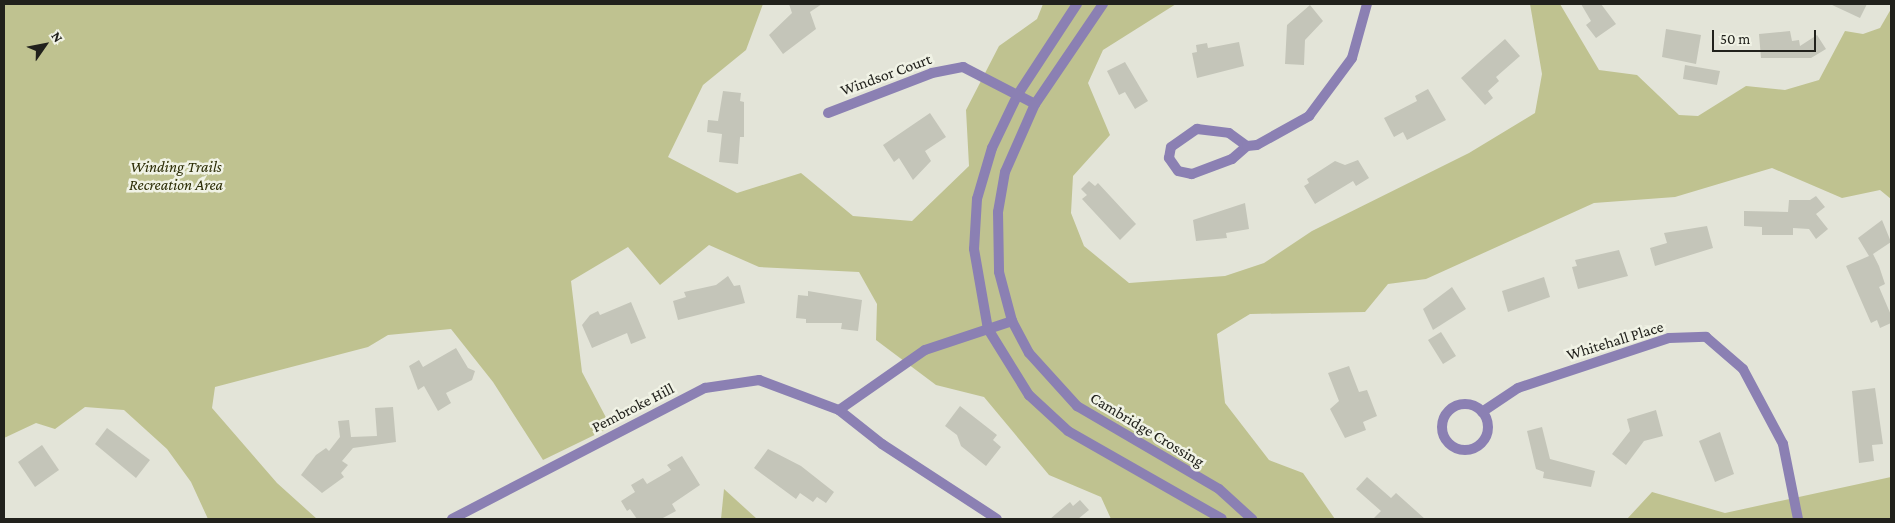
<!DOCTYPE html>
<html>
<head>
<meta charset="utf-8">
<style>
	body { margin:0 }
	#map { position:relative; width:1895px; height:523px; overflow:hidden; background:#e3e4d8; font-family:"Crimson Pro",serif }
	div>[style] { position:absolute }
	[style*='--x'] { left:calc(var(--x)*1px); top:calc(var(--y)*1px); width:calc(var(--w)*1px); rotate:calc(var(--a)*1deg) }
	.green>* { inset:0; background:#bfc290 }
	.building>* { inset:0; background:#c4c5b9 }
	.street>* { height:10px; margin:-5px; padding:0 5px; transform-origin:5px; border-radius:5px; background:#8b80b3 }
	.street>.ring { margin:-5px; padding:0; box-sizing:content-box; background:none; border:10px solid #8b80b3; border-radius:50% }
	span { translate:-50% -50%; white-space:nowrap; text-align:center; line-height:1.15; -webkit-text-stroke:5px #f0f2e5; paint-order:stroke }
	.street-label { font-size:16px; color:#21211c }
	.park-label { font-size:16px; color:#2b2c05; font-style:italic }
	.frame { position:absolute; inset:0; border:5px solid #21211c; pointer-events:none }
	.north { position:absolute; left:20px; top:20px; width:50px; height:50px; -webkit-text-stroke:4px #f0f2e5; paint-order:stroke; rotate:57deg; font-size:14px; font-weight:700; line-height:20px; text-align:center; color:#21211c }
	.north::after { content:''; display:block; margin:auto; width:18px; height:22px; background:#21211c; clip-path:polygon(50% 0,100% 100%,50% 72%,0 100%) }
	.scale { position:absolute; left:1712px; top:30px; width:104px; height:22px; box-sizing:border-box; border:2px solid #21211c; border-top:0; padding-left:6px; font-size:15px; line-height:18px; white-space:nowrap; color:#21211c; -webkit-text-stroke:4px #f0f2e5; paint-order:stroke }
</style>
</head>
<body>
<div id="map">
	<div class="green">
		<i style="clip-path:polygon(4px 4px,763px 4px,746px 50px,703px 85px,668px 157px,737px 193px,801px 173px,853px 216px,912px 221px,969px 166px,966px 110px,999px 46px,1037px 19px,1043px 4px,1176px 4px,1103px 50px,1088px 83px,1110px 135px,1073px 176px,1071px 213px,1084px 246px,1129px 283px,1225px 276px,1264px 263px,1312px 231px,1469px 153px,1535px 113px,1542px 74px,1530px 4px,1560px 4px,1599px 70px,1637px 75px,1679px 115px,1698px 116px,1746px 86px,1785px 90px,1819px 80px,1845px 31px,1863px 34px,1880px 28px,1891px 9px,1891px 199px,1880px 190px,1842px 198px,1772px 168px,1675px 197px,1594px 203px,1426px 279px,1388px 284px,1365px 312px,1250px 314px,1217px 334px,1225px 403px,1269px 460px,1303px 473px,1335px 519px,1111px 519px,1101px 497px,1049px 475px,984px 397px,936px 385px,876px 340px,877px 304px,859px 272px,759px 267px,709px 245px,660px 285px,628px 247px,571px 281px,582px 372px,611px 427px,543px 460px,493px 382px,451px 329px,388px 335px,368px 347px,215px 387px,212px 408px,277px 483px,317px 519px,208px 519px,191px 482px,167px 449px,124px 410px,85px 407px,55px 429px,36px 423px,4px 438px)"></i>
		<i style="clip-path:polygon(1891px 477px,1891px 519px,1627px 519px,1652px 492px,1725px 513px)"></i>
		<i style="clip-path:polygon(724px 489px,757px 519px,721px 519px)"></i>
	</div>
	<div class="building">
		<i style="clip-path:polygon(789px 4px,822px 4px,810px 12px,816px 29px,783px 54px,769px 35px,792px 13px)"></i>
		<i style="clip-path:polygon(1581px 4px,1601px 4px,1616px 24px,1596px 38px,1586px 25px,1591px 21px)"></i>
		<i style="clip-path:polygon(1830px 4px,1867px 4px,1860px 18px)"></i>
		<i style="clip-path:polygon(1310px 5px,1323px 21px,1305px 40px,1304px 65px,1285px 64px,1287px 25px)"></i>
		<i style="clip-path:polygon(1666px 29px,1701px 35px,1696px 64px,1662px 57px)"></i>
		<i style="clip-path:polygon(1790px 31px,1792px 41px,1799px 40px,1800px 46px,1817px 35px,1826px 49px,1811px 58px,1761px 58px,1759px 34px)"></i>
		<i style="clip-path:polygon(1505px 39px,1520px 56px,1496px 77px,1499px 81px,1488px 91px,1493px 98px,1485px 105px,1461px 78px)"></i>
		<i style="clip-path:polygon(1239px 42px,1244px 66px,1197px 78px,1192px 53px,1197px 52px,1196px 45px,1207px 43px,1208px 48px)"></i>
		<i style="clip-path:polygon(1125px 62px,1148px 101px,1135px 109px,1125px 92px,1119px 95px,1107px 71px)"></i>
		<i style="clip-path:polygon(1685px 65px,1720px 71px,1717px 85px,1683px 79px)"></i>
		<i style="clip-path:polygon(1428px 89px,1446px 120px,1407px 140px,1403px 132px,1394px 137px,1384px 118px,1417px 101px,1415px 96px)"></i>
		<i style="clip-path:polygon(723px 91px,741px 93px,740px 101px,744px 102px,744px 137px,740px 137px,738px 164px,719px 162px,722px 134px,707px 132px,708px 120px,718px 121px)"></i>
		<i style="clip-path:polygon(930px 113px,946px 137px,925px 151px,931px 161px,913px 180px,899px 158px,894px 162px,883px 145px)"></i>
		<i style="clip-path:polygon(1358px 160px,1369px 178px,1356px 186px,1353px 181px,1315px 204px,1304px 186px,1309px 183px,1307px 179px,1335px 161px,1345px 165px)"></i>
		<i style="clip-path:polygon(1089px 181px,1095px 186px,1098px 183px,1136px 224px,1120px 240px,1082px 199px,1087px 195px,1081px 189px)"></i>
		<i style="clip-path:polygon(1816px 196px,1825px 207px,1816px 214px,1828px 229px,1816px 239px,1809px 229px,1793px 228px,1793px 235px,1762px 235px,1762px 227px,1744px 226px,1744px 211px,1788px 212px,1789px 200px,1810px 200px)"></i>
		<i style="clip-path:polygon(1245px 203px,1249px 229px,1226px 233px,1227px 238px,1196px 241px,1193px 220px)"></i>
		<i style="clip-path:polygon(1882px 220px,1891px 242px,1870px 256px,1873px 254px,1879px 266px,1885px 284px,1879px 287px,1891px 315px,1891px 323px,1880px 328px,1877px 320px,1871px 323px,1846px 266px,1869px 256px,1858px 238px)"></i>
		<i style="clip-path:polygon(1707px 226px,1713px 248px,1655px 266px,1650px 248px,1667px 243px,1664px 233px)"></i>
		<i style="clip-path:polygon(1619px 250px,1628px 276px,1578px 289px,1572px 267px,1577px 266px,1575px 260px)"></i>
		<i style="clip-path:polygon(728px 276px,734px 286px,740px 285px,745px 303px,678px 320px,673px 301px,686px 297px,684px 292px,716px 285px)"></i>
		<i style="clip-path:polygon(1544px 277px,1550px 297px,1508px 312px,1502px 291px)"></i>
		<i style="clip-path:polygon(1452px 287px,1466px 309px,1433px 330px,1423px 309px)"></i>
		<i style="clip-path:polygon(808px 291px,862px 300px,858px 331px,841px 329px,842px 323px,806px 323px,806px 319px,796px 318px,798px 295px,808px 296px)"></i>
		<i style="clip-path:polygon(631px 302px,646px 338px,631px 344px,627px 333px,592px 348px,582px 325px,590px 315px,598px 311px,600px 315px)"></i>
		<i style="clip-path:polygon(1441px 332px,1456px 356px,1443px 364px,1428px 340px)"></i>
		<i style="clip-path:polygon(456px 348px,468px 368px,475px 371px,472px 380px,446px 393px,451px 403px,438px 411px,424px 386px,418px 390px,409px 366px,419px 360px,423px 367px)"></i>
		<i style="clip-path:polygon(1349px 366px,1359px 392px,1367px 390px,1377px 416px,1363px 422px,1366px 430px,1345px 438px,1330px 409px,1339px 401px,1328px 373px)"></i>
		<i style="clip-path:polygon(1875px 388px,1883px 444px,1872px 445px,1874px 461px,1859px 463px,1852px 391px)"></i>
		<i style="clip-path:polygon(960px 406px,997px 435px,993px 440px,1001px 447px,986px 466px,961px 446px,957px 435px,945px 426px)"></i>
		<i style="clip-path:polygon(393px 407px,396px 442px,353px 448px,342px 461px,348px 465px,341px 473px,344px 477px,322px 493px,301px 475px,316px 455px,326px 448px,329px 451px,340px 437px,338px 421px,349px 420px,351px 437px,377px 436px,375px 408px)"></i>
		<i style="clip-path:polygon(1656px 410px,1663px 436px,1644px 441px,1626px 465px,1612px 454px,1630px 431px,1627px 419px)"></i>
		<i style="clip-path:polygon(1542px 427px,1550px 459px,1595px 471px,1591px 487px,1543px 478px,1544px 472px,1536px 469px,1527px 431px)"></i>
		<i style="clip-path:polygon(107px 428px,150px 460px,136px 478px,95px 444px)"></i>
		<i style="clip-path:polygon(1720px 432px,1734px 474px,1715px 482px,1699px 441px)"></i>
		<i style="clip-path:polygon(42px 445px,59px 470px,35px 487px,18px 462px)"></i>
		<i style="clip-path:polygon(768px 449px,801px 466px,834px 492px,826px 503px,817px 497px,813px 502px,800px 493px,796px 499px,754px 468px)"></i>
		<i style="clip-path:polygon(682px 456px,700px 485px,672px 504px,676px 511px,661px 519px,637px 519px,630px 509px,627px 511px,621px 501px,635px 492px,631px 485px,643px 478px,647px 484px,671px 470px,667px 465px)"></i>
		<i style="clip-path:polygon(1367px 477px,1391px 498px,1396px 493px,1425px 519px,1373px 519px,1381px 511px,1356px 489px)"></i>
		<i style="clip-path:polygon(1080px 500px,1089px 510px,1078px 519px,1050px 519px,1070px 502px,1073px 506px)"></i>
	</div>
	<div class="street">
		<i style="--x:1077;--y:4;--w:108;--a:123.2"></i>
		<i style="--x:1018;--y:94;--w:60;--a:115.7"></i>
		<i style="--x:992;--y:148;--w:53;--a:106.4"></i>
		<i style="--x:977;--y:199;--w:50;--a:93.4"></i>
		<i style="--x:974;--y:249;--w:81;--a:80.1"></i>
		<i style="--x:988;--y:329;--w:78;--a:58.2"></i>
		<i style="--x:1029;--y:395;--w:53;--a:42.7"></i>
		<i style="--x:1068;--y:431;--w:177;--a:29.7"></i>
		<i style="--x:1103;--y:4;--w:121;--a:124.2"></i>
		<i style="--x:1035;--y:104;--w:74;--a:113.8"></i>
		<i style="--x:1005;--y:172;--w:41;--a:99.9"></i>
		<i style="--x:998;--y:212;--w:60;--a:89"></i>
		<i style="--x:999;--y:272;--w:51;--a:75.1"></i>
		<i style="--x:1012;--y:321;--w:36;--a:62"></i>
		<i style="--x:1029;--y:353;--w:72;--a:47.8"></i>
		<i style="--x:1077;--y:406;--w:164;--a:30.3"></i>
		<i style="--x:1219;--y:489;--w:45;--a:42.3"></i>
		<i style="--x:828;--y:113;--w:111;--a:-21"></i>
		<i style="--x:932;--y:73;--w:32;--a:-11"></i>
		<i style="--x:963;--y:67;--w:81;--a:27.2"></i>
		<i style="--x:1247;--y:146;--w:20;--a:139"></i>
		<i style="--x:1232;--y:159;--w:43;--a:159.4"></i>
		<i style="--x:1192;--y:174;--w:14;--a:-168"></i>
		<i style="--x:1178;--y:171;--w:16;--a:-125"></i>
		<i style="--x:1169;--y:158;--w:11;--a:-80"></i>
		<i style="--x:1171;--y:147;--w:32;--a:-35"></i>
		<i style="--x:1197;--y:129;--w:32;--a:7"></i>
		<i style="--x:1229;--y:133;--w:22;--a:36"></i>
		<i style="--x:1247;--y:146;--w:10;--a:-6"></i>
		<i style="--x:1257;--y:145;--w:60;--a:-29.1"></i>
		<i style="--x:1309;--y:116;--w:72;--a:-53.4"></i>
		<i style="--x:1352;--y:58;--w:56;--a:-74.5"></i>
		<i class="ring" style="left:1442px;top:404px;width:36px;height:36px"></i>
		<i style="--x:839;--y:410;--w:105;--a:-34.9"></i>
		<i style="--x:925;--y:350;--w:92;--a:-18.4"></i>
		<i style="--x:1482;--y:412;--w:43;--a:-33.7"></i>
		<i style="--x:1518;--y:388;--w:159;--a:-18.3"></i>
		<i style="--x:1669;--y:338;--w:37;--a:-2"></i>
		<i style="--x:1706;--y:337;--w:49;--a:40.9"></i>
		<i style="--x:1743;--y:369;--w:85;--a:61.9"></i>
		<i style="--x:1783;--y:444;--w:76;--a:78.7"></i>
		<i style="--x:452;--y:519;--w:285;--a:-27.4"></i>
		<i style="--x:705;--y:388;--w:55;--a:-8.4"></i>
		<i style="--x:759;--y:380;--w:85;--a:20.6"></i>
		<i style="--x:839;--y:410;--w:55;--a:38.3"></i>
		<i style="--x:882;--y:444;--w:137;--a:33.1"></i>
	</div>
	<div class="street-label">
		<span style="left:886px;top:75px;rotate:-20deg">Windsor Court</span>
		<span style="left:1615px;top:341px;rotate:-17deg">Whitehall Place</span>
		<span style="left:633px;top:408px;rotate:-27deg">Pembroke Hill</span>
		<span style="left:1147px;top:430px;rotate:31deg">Cambridge Crossing</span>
	</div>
	<div class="park-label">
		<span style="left:176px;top:176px">Winding Trails<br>Recreation Area</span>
	</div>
	<div class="frame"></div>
	<div class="north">N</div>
	<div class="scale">50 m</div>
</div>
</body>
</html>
